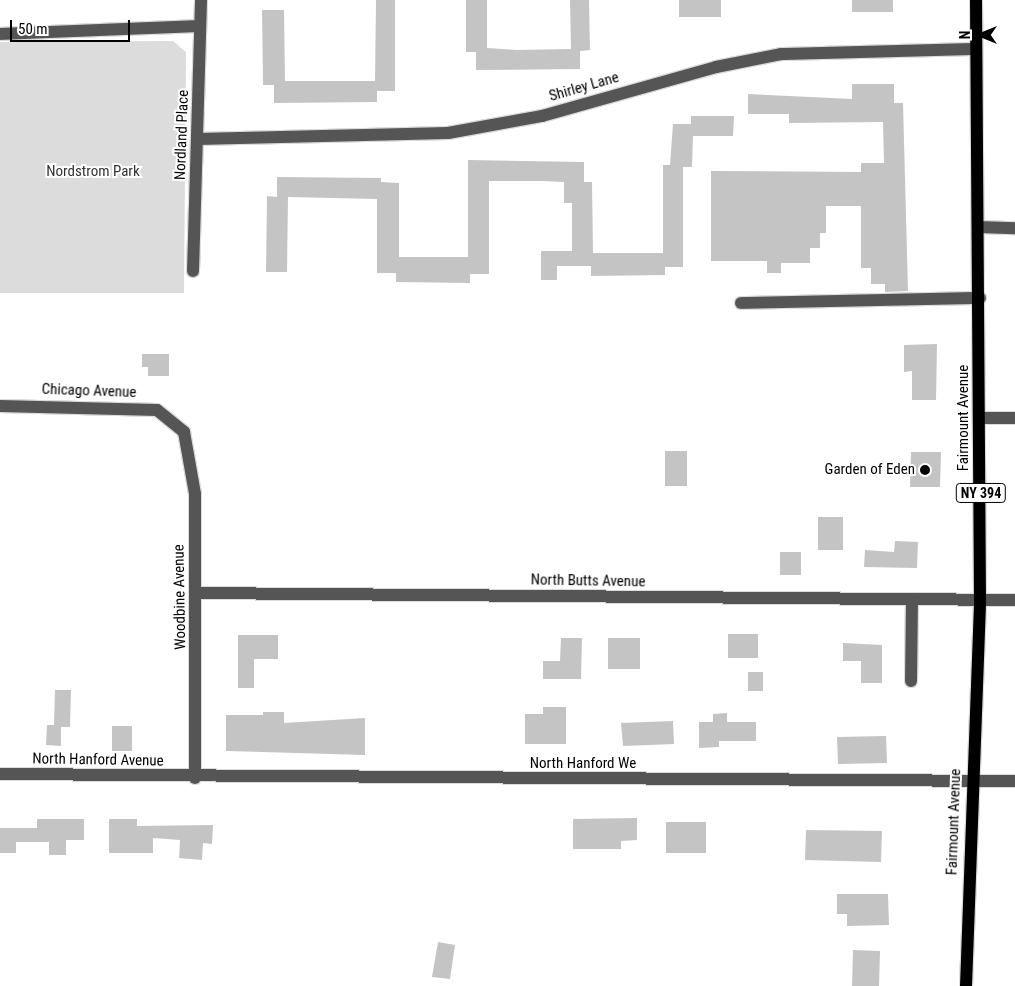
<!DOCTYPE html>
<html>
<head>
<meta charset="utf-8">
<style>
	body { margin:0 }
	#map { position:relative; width:1015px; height:986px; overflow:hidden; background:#fff; font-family:"Roboto Condensed",sans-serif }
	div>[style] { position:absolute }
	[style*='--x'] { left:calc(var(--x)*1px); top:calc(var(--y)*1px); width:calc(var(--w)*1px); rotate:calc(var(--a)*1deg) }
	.green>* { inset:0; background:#dcdcdc }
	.building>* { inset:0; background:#c4c4c4 }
	.roads { filter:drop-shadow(1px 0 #dbdbdb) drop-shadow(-1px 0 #dbdbdb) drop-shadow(0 1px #dbdbdb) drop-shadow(0 -1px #dbdbdb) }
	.minor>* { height:12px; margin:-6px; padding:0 6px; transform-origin:6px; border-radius:6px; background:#555 }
	.major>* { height:12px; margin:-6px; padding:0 6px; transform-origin:6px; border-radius:6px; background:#000 }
	.dots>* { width:14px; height:14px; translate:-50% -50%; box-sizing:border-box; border:2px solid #fff; border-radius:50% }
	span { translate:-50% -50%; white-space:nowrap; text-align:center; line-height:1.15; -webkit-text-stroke:4px #fff; paint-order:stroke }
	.shield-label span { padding:1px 4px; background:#fff; border:1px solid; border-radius:4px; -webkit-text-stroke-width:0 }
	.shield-label { font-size:14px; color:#000; font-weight:700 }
	.street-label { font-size:15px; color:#000 }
	.park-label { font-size:15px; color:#333 }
	.poi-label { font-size:15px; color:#000 }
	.right { translate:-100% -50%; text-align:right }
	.north { position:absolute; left:955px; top:10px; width:50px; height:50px; -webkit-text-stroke:4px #fff; paint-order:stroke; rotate:270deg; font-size:14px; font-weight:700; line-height:20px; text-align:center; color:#000 }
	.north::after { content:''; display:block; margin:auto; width:18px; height:22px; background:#000; clip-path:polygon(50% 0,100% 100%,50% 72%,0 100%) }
	.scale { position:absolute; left:10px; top:20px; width:120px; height:22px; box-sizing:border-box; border:2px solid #000; border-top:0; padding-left:6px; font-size:15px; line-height:18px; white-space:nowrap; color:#000; -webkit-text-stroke:4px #fff; paint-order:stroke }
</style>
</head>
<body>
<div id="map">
	<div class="green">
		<i style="clip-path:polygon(173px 41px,186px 52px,184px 293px,0 293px,0 42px)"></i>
	</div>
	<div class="building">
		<i style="clip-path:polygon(376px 0,395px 0,395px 91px,377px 91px,377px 102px,274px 103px,274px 85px,263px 85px,262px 10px,284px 10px,285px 81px,375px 81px)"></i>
		<i style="clip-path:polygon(466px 0,487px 0,487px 48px,517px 50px,571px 49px,570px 0,589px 0,590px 50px,580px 51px,580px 69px,476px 70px,476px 52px,466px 52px)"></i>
		<i style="clip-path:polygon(679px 0,721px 0,721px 17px,679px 17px)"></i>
		<i style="clip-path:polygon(852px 0,893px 0,893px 12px,852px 12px)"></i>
		<i style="clip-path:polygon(852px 84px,894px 84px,894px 103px,903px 103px,908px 291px,885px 292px,885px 284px,871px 284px,871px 268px,861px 268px,861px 206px,826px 206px,826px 233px,820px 233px,820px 248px,810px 248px,810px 263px,781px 263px,781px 273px,767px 273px,767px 261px,711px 261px,711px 171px,861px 172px,861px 163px,884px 163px,883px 122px,789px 123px,789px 114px,748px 114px,748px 94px,852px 99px)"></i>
		<i style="clip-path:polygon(691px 116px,734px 116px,733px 136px,693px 136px,692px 167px,683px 167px,683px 267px,665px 267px,665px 275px,591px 276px,591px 266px,557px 266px,557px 280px,541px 280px,541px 251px,572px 251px,572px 203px,564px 203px,564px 182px,542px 181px,489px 181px,489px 274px,470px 274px,470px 283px,396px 282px,396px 273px,377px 273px,377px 199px,288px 197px,287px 272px,266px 272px,267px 196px,277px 197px,277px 177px,381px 178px,381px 182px,399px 183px,399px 257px,468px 257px,468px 160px,584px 162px,584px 182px,592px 182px,593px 253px,663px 253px,663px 165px,670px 165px,673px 124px,691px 124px)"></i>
		<i style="clip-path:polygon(937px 344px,936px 400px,912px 400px,912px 371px,904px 372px,904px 345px)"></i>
		<i style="clip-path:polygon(142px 354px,169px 354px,169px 376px,148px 376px,148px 367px,142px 367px)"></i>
		<i style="clip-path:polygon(665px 451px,687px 451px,687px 486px,665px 486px)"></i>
		<i style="clip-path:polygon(911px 452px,941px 452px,940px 487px,910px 487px)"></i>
		<i style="clip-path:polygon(818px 517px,843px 517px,843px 550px,818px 550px)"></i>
		<i style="clip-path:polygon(895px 541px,918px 542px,917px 568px,864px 567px,865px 550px,894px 552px)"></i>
		<i style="clip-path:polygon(780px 552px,801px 552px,801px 575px,780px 575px)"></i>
		<i style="clip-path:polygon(728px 634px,758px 634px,758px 658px,728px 658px)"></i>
		<i style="clip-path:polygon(238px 635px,278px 635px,278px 659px,254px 659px,254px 688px,238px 688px)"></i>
		<i style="clip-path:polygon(561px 638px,582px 638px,581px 679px,543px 679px,543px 661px,560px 661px)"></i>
		<i style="clip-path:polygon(608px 638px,640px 638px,640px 669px,608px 669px)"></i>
		<i style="clip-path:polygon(843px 643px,882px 645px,882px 683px,861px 683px,861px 661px,843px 661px)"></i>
		<i style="clip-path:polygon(748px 672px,763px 672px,763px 691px,748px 691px)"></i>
		<i style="clip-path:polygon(55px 690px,71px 690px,70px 727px,61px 727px,61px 746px,46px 745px,47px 725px,54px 725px)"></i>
		<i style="clip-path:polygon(543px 707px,566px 707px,566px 744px,525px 744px,525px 714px,543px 714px)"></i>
		<i style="clip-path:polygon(263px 712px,284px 712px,284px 723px,365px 718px,365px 755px,226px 751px,226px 715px,263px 715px)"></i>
		<i style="clip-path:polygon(727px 713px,727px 722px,756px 722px,756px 741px,719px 741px,719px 747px,699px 748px,699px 722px,713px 722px,713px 714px)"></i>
		<i style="clip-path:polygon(673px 721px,674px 744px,623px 746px,621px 723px)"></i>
		<i style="clip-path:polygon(112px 726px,132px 726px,132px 751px,112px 751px)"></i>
		<i style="clip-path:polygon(886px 736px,887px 763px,838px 764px,837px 737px)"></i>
		<i style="clip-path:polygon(637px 818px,637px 840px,621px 841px,621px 849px,573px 849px,573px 819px)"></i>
		<i style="clip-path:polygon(37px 819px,84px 819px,84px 840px,66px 840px,66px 855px,49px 855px,49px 842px,16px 842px,16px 853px,0 853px,0 828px,37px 828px)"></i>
		<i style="clip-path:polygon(109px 819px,137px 819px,137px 826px,213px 825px,212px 844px,203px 843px,202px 860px,179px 858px,180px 840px,153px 838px,153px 853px,109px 853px)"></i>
		<i style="clip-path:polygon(666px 822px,706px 822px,706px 853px,666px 853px)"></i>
		<i style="clip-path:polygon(806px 830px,882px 831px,881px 862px,805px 860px)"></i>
		<i style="clip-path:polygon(837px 894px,888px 894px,889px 925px,847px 926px,847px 914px,837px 914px)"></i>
		<i style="clip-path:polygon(438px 942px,455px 945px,450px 979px,432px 977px)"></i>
		<i style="clip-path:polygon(853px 950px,880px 951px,879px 986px,852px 986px)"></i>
	</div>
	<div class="roads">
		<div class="minor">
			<i style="--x:0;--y:34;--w:200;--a:-2.3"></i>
			<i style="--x:198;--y:139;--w:250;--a:-1.4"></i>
			<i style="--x:448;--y:133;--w:96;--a:-10.3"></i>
			<i style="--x:542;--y:116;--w:181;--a:-15.7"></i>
			<i style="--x:716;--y:67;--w:66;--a:-11.3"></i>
			<i style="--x:781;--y:54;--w:195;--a:-1.5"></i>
			<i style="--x:978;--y:227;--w:37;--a:2"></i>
			<i style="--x:193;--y:271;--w:271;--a:-88.3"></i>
			<i style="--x:741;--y:303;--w:239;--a:-1.2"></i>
			<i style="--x:0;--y:406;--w:157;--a:1.5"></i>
			<i style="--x:157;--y:410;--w:35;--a:39"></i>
			<i style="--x:184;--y:432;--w:63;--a:79.9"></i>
			<i style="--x:195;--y:494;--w:284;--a:90"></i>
			<i style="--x:981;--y:418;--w:34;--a:0"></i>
			<i style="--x:196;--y:593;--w:819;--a:0.49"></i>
			<i style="--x:911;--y:681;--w:79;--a:-89.3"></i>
			<i style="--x:0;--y:774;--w:1015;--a:0.4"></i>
		</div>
		<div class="major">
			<i style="--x:966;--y:986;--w:385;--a:-87.9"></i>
			<i style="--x:980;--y:601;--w:601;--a:-90.38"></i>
		</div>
	</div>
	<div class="dots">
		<i style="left:925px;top:470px;background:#000"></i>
	</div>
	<div class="shield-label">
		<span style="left:981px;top:493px">NY 394</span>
	</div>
	<div class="street-label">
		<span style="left:584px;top:87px;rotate:-16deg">Shirley Lane</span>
		<span style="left:182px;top:135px;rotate:-88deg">Nordland Place</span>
		<span style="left:89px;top:391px;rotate:2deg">Chicago Avenue</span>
		<span style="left:964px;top:418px;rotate:-90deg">Fairmount Avenue</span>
		<span style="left:588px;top:581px;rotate:1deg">North Butts Avenue</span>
		<span style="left:180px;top:597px;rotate:-91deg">Woodbine Avenue</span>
		<span style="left:98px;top:760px;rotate:1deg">North Hanford Avenue</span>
		<span style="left:583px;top:764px">North Hanford We</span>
		<span style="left:954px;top:822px;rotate:-88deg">Fairmount Avenue</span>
	</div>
	<div class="park-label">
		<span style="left:93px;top:172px">Nordstrom Park</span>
	</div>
	<div class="poi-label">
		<span class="right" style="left:915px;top:470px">Garden of Eden</span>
	</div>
	<div class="north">N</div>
	<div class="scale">50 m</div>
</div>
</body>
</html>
